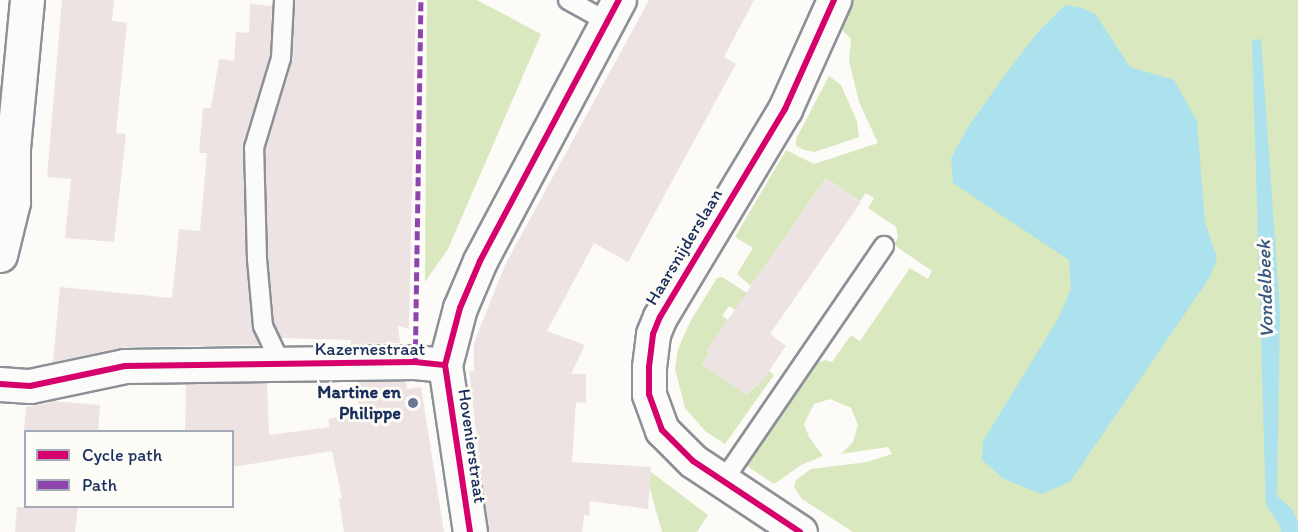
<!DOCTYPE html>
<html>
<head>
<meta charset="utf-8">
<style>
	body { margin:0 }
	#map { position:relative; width:1298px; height:532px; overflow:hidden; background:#fcfbf8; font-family:Itim,sans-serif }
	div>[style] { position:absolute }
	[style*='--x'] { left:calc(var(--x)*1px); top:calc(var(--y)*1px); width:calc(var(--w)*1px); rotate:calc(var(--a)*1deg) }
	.green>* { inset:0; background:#d9e8be }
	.water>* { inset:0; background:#ace2ee }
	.building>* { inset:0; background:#ece3e2 }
	.roads { filter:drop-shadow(2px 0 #8c9097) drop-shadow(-2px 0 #8c9097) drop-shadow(0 2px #8c9097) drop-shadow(0 -2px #8c9097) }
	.service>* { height:18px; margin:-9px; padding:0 9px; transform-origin:9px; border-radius:9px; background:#fbfbf9 }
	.minor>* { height:33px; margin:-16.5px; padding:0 16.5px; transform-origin:16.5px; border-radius:16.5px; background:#fbfbf9 }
	.tertiary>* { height:33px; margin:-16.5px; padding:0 16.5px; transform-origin:16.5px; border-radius:16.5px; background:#fbfbf9 }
	.quiet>* { height:4.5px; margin-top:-2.25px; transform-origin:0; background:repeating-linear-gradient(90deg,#8e44ad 0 9px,transparent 0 13.5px) }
	.cycleway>* { height:6px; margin:-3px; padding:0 3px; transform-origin:3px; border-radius:3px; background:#d6006c }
	.dots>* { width:16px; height:16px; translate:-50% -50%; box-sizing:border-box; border:3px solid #fdfcf7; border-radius:50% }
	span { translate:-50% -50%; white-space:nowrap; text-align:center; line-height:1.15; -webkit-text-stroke:6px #fdfcf7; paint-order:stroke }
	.street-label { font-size:18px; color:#1b2f5e }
	.poi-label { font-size:18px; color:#1b2f5e; font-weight:700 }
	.right { translate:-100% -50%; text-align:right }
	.water-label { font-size:20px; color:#375981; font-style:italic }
	.legend { position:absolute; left:24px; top:430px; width:210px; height:78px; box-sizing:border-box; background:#fdfcf7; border:2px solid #a3aaba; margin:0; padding:8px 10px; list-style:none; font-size:18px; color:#1b2f5e }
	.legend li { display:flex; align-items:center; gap:12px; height:30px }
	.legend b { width:30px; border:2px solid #a3aaba }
</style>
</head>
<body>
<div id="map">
	<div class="green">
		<i style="clip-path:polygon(427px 0,477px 0,541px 34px,448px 249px,425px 282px)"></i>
		<i style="clip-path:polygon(851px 0,1298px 0,1298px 532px,853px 532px,802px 499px,794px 487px,796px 480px,811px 469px,867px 462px,892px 454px,888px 447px,841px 454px,853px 442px,858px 425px,851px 408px,830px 399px,814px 404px,804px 424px,809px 437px,823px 456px,801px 465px,774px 484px,747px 466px,816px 363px,825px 360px,832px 362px,851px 335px,860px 341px,910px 268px,928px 279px,932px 271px,894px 245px,898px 237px,896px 227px,868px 208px,874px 198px,866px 193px,860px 201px,826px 178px,751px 286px,737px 274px,753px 248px,735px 237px,786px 150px,814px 164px,878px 143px,859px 102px,849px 61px,851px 39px,841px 29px,850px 11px)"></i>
		<i style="clip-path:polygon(829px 76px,841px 85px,857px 121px,859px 137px,815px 152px,804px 150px,796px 146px,796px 139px)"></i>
		<i style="clip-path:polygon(722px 277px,750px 295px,735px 310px,729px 306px,722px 316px,733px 323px,706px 351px,709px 353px,702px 364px,747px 395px,769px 371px,774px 375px,725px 444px,705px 431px,685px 408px,675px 369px,678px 349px,690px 322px,717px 278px)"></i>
		<i style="clip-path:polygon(651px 472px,708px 515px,697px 532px,662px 532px,648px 482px)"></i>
	</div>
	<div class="water">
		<i style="clip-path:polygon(1065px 5px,1083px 8px,1096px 15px,1130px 67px,1174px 80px,1197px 121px,1205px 222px,1217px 258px,1210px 277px,1070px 482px,1041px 494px,1004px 479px,982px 460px,983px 441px,1058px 319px,1071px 289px,1069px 260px,953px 183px,951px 158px,970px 124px,1008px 71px,1038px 32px)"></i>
		<i style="clip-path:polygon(1261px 39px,1280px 312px,1277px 496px,1292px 509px,1298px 523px,1298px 532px,1281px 532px,1278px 522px,1266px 506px,1252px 40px)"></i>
	</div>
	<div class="building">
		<i style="clip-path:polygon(62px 0,114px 0,112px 21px,127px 23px,116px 133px,126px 134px,114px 242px,65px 238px,71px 179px,47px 177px)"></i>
		<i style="clip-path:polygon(295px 0,416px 0,409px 329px,398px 326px,400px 343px,351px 344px,351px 340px,281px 338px,274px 323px,268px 258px,265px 150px,292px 61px)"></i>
		<i style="clip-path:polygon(649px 0,754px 0,724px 57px,736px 64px,628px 262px,594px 243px,547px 331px,585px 345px,571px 374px,586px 374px,586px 403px,576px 402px,572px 462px,651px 467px,648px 509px,590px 501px,589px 516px,584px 515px,582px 532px,488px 532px,469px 371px,474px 371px,474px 343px,505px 265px)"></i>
		<i style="clip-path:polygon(250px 4px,272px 6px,270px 56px,243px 148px,246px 260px,252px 327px,260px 345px,125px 347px,53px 362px,60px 287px,172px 298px,179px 229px,200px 231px,207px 153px,199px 153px,203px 108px,211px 108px,219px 59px,234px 61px,236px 32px,249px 33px)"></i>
		<i style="clip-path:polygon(826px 178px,861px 202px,770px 334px,786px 346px,758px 387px,755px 385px,747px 395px,702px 364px,709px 353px,706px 351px)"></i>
		<i style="clip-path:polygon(406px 381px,407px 389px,421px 387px,444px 532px,344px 532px,339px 499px,342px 499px,332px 451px,232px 467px,232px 432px,185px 432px,186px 384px,267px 383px,269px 435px,330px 427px,328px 419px,359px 414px,357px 382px)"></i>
		<i style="clip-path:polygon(51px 401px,100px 405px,98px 432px,24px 432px,26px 407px,50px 403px)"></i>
		<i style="clip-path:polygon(17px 507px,78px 507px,75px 532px,15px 532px)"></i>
	</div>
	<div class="roads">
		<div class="service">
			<i style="--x:568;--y:0;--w:43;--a:28.9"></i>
			<i style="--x:281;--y:364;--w:42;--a:-115.3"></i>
			<i style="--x:263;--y:326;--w:67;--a:-95.1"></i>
			<i style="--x:257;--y:259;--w:111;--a:-91.5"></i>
			<i style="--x:254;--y:148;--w:94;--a:-73.3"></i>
			<i style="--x:281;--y:58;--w:58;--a:-87"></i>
			<i style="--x:723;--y:481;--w:285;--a:-55.6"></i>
		</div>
		<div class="minor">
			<i style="--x:0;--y:384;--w:30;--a:4"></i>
			<i style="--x:30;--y:386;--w:97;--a:-11.9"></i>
			<i style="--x:125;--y:366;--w:290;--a:-0.8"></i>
			<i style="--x:415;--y:362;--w:30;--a:6"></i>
			<i style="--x:470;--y:532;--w:169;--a:-98.5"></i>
			<i style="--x:445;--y:365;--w:59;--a:-75.3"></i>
			<i style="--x:460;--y:308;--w:51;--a:-66.9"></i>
			<i style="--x:480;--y:261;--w:296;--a:-62"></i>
			<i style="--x:800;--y:532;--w:128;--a:-146.4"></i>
			<i style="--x:693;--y:461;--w:44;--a:-135"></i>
			<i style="--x:662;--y:430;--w:38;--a:-110"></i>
			<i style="--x:649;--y:394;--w:27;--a:-90"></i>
			<i style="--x:649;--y:367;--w:33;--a:-83"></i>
			<i style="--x:653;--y:334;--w:18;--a:-68"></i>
			<i style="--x:660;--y:317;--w:243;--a:-59"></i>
			<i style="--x:785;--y:109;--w:120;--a:-65.8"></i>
		</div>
		<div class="tertiary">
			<i style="--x:0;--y:255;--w:55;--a:-76.2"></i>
			<i style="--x:13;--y:202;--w:54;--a:-90"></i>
			<i style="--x:13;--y:148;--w:149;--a:-84.6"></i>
		</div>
	</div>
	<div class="quiet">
		<i style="--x:415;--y:362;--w:362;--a:-89.1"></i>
	</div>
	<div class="cycleway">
		<i style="--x:0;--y:384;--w:30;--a:4"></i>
		<i style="--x:30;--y:386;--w:97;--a:-11.9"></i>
		<i style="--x:125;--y:366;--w:290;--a:-0.8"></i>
		<i style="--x:415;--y:362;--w:30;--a:6"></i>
		<i style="--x:470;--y:532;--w:169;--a:-98.5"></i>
		<i style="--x:445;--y:365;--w:59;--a:-75.3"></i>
		<i style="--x:460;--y:308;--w:51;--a:-66.9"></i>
		<i style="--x:480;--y:261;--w:296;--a:-62"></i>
		<i style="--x:800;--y:532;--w:128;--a:-146.4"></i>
		<i style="--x:693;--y:461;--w:44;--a:-135"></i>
		<i style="--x:662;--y:430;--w:38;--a:-110"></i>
		<i style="--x:649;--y:394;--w:27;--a:-90"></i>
		<i style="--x:649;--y:367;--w:33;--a:-83"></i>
		<i style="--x:653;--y:334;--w:18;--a:-68"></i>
		<i style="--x:660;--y:317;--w:243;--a:-59"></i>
		<i style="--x:785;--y:109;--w:120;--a:-65.8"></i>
	</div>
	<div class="dots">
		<i style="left:413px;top:403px;background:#6a7694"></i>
	</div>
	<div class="street-label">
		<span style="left:684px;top:247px;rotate:-59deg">Haarsnijderslaan</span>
		<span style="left:370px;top:349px">Kazernestraat</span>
		<span style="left:472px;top:446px;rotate:82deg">Hovenierstraat</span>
	</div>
	<div class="poi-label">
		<span class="right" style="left:401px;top:403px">Martine en<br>Philippe</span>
	</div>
	<div class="water-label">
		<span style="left:1265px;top:289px;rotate:-92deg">Vondelbeek</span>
	</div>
	<ul class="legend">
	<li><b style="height:8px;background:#d6006c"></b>Cycle path</li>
	<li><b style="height:8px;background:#8e44ad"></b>Path</li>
	</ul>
</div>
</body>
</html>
